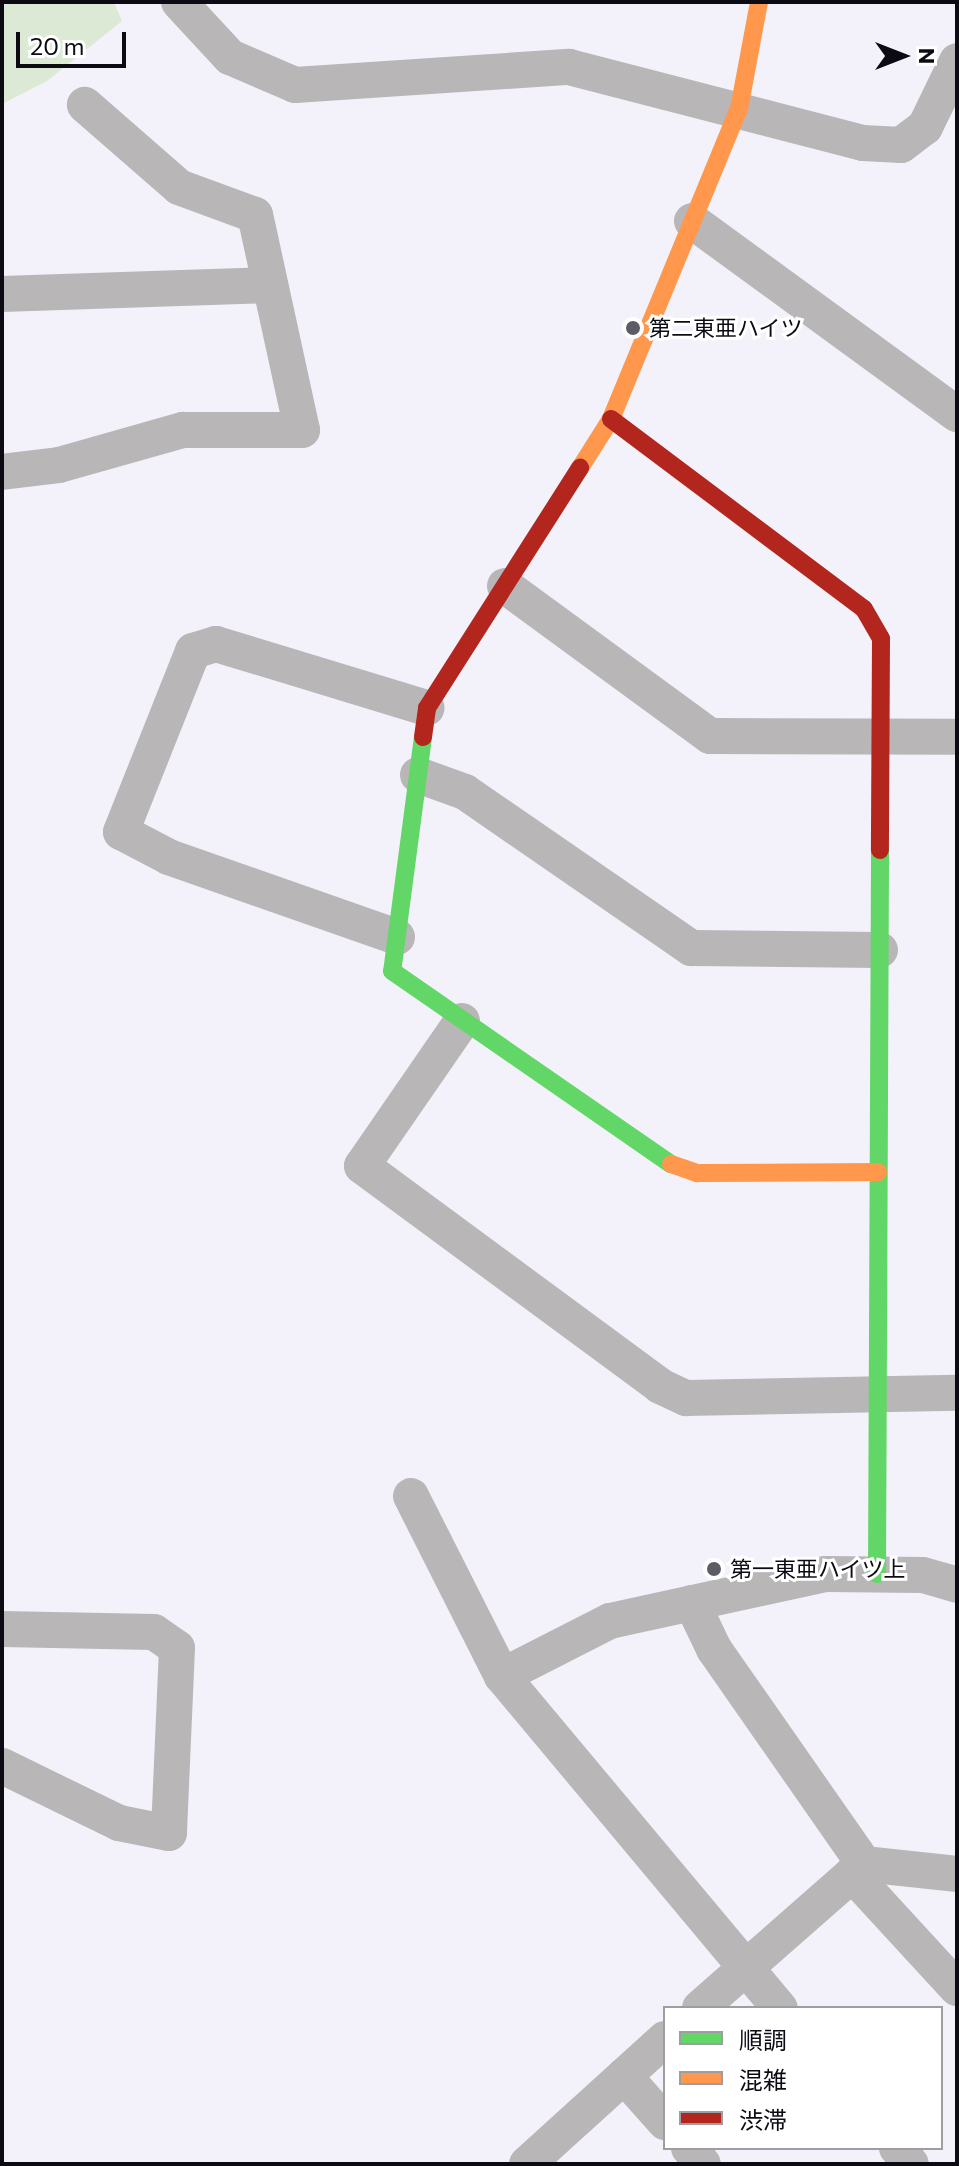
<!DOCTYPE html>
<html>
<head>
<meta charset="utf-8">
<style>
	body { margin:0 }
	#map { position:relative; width:959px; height:2166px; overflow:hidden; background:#f3f2fa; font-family:Commissioner,"Noto Sans JP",sans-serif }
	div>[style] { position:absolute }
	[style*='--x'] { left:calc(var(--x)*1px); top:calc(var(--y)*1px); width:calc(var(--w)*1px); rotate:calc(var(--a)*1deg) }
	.green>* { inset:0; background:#dce9d5 }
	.street>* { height:36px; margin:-18px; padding:0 18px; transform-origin:18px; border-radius:18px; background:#b9b6b8 }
	.fast>* { height:18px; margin:-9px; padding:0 9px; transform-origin:9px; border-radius:9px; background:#63d668 }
	.slow>* { height:18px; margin:-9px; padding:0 9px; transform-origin:9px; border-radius:9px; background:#ff974d }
	.jam>* { height:18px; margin:-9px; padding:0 9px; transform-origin:9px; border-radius:9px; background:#b3261e }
	.dots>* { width:22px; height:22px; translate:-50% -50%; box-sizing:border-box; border:4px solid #fff; border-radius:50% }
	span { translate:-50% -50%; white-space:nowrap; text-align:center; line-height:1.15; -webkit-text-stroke:6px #fff; paint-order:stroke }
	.poi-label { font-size:22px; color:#0c0b13 }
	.left { translate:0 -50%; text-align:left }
	.frame { position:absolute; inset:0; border:4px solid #0c0b13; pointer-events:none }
	.legend { position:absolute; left:663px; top:2006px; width:280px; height:144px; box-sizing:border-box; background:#fff; border:2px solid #9e9da1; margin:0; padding:10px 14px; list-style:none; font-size:24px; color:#0c0b13 }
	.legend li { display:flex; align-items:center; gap:16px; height:40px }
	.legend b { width:40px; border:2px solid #9e9da1 }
	.north { position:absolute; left:863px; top:16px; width:80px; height:80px; -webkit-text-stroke:6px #fff; paint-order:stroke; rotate:90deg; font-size:22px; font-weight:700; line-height:32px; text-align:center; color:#0c0b13 }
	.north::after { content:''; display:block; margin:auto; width:28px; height:36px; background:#0c0b13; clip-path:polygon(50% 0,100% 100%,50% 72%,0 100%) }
	.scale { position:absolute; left:16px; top:32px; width:110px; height:36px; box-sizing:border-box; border:4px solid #0c0b13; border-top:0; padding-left:10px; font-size:24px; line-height:28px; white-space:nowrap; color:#0c0b13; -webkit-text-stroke:6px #fff; paint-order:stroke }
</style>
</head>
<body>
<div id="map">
	<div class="green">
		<i style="clip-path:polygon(2px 2px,114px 2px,122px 21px,47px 81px,2px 104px)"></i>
	</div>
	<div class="street">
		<i style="--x:179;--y:2;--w:75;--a:47.2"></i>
		<i style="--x:230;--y:57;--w:71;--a:23.3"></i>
		<i style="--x:295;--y:85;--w:275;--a:-3.8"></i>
		<i style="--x:569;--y:67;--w:304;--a:14.5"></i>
		<i style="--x:863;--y:143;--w:38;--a:3"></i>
		<i style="--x:901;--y:145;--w:30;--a:-37"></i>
		<i style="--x:925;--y:127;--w:73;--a:-64.1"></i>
		<i style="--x:692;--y:221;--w:328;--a:36.1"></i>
		<i style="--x:2;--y:294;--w:268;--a:-1.9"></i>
		<i style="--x:2;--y:472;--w:57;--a:-7"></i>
		<i style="--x:59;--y:465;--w:129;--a:-15.8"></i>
		<i style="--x:183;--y:430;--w:119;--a:0"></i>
		<i style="--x:302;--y:430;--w:220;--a:-102.3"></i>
		<i style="--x:255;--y:215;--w:81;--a:-159.8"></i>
		<i style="--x:179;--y:187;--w:125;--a:-138.9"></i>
		<i style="--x:505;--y:586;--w:254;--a:36.2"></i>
		<i style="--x:710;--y:736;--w:247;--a:0.2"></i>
		<i style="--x:418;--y:775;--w:50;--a:19.9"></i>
		<i style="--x:465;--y:792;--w:275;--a:34.6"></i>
		<i style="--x:691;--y:948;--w:189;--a:0.6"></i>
		<i style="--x:397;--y:937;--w:242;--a:-160.7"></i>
		<i style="--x:169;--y:857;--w:54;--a:-152.5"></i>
		<i style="--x:121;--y:832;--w:195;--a:-68.3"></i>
		<i style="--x:193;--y:651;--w:24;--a:-17"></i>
		<i style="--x:216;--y:644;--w:220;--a:16.9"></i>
		<i style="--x:462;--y:1021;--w:176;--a:124.6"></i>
		<i style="--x:362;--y:1166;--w:370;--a:36.4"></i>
		<i style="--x:660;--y:1386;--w:29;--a:25"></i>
		<i style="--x:686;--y:1398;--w:271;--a:-1.1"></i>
		<i style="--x:411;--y:1496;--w:202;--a:63.2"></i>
		<i style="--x:502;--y:1676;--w:433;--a:50.1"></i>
		<i style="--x:692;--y:1603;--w:51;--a:64.4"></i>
		<i style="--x:714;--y:1649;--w:262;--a:55.1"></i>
		<i style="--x:864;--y:1864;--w:94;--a:6.1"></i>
		<i style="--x:2;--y:1629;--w:152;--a:1.1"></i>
		<i style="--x:154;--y:1632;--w:28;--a:35"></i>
		<i style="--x:177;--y:1648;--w:185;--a:92.5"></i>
		<i style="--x:169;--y:1833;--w:51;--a:-168.7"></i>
		<i style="--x:119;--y:1823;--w:130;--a:-154"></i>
		<i style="--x:502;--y:1676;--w:121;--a:-27"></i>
		<i style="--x:610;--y:1621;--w:221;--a:-12.3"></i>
		<i style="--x:826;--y:1574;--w:97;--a:0.6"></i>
		<i style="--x:923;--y:1575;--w:35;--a:16"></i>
		<i style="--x:852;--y:1874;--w:155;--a:47.4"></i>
		<i style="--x:700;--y:2008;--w:218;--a:-41.3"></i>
		<i style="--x:624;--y:2076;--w:62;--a:48.3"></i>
		<i style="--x:689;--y:2148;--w:21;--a:49"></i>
		<i style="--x:897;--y:2148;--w:21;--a:49"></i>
		<i style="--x:527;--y:2164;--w:186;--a:-42.2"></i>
	</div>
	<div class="fast">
		<i style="--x:423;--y:737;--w:236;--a:97.5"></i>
		<i style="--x:392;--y:971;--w:339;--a:34.7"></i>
		<i style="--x:877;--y:1574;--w:724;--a:-89.76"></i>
	</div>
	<div class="slow">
		<i style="--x:580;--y:468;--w:58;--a:-57.7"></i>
		<i style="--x:611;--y:419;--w:335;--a:-67.6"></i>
		<i style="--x:739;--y:109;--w:109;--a:-79.4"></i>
		<i style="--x:671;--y:1164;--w:28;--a:19"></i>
		<i style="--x:697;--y:1173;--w:181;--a:-0.3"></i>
	</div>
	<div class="jam">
		<i style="--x:611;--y:419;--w:316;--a:36.9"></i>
		<i style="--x:864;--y:609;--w:34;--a:60"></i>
		<i style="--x:881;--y:639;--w:211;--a:90.3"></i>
		<i style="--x:423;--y:737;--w:29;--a:-82"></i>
		<i style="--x:427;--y:708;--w:285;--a:-57.5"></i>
	</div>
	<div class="dots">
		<i style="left:633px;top:328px;background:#5d5c64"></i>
		<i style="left:714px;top:1569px;background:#5d5c64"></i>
	</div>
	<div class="poi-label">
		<span class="left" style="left:649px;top:328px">第二東亜ハイツ</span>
		<span class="left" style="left:730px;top:1569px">第一東亜ハイツ上</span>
	</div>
	<div class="frame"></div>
	<ul class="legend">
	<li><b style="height:10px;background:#63d668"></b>順調</li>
	<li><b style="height:10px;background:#ff974d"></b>混雑</li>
	<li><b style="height:10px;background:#b3261e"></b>渋滞</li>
	</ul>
	<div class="north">N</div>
	<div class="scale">20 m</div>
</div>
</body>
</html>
